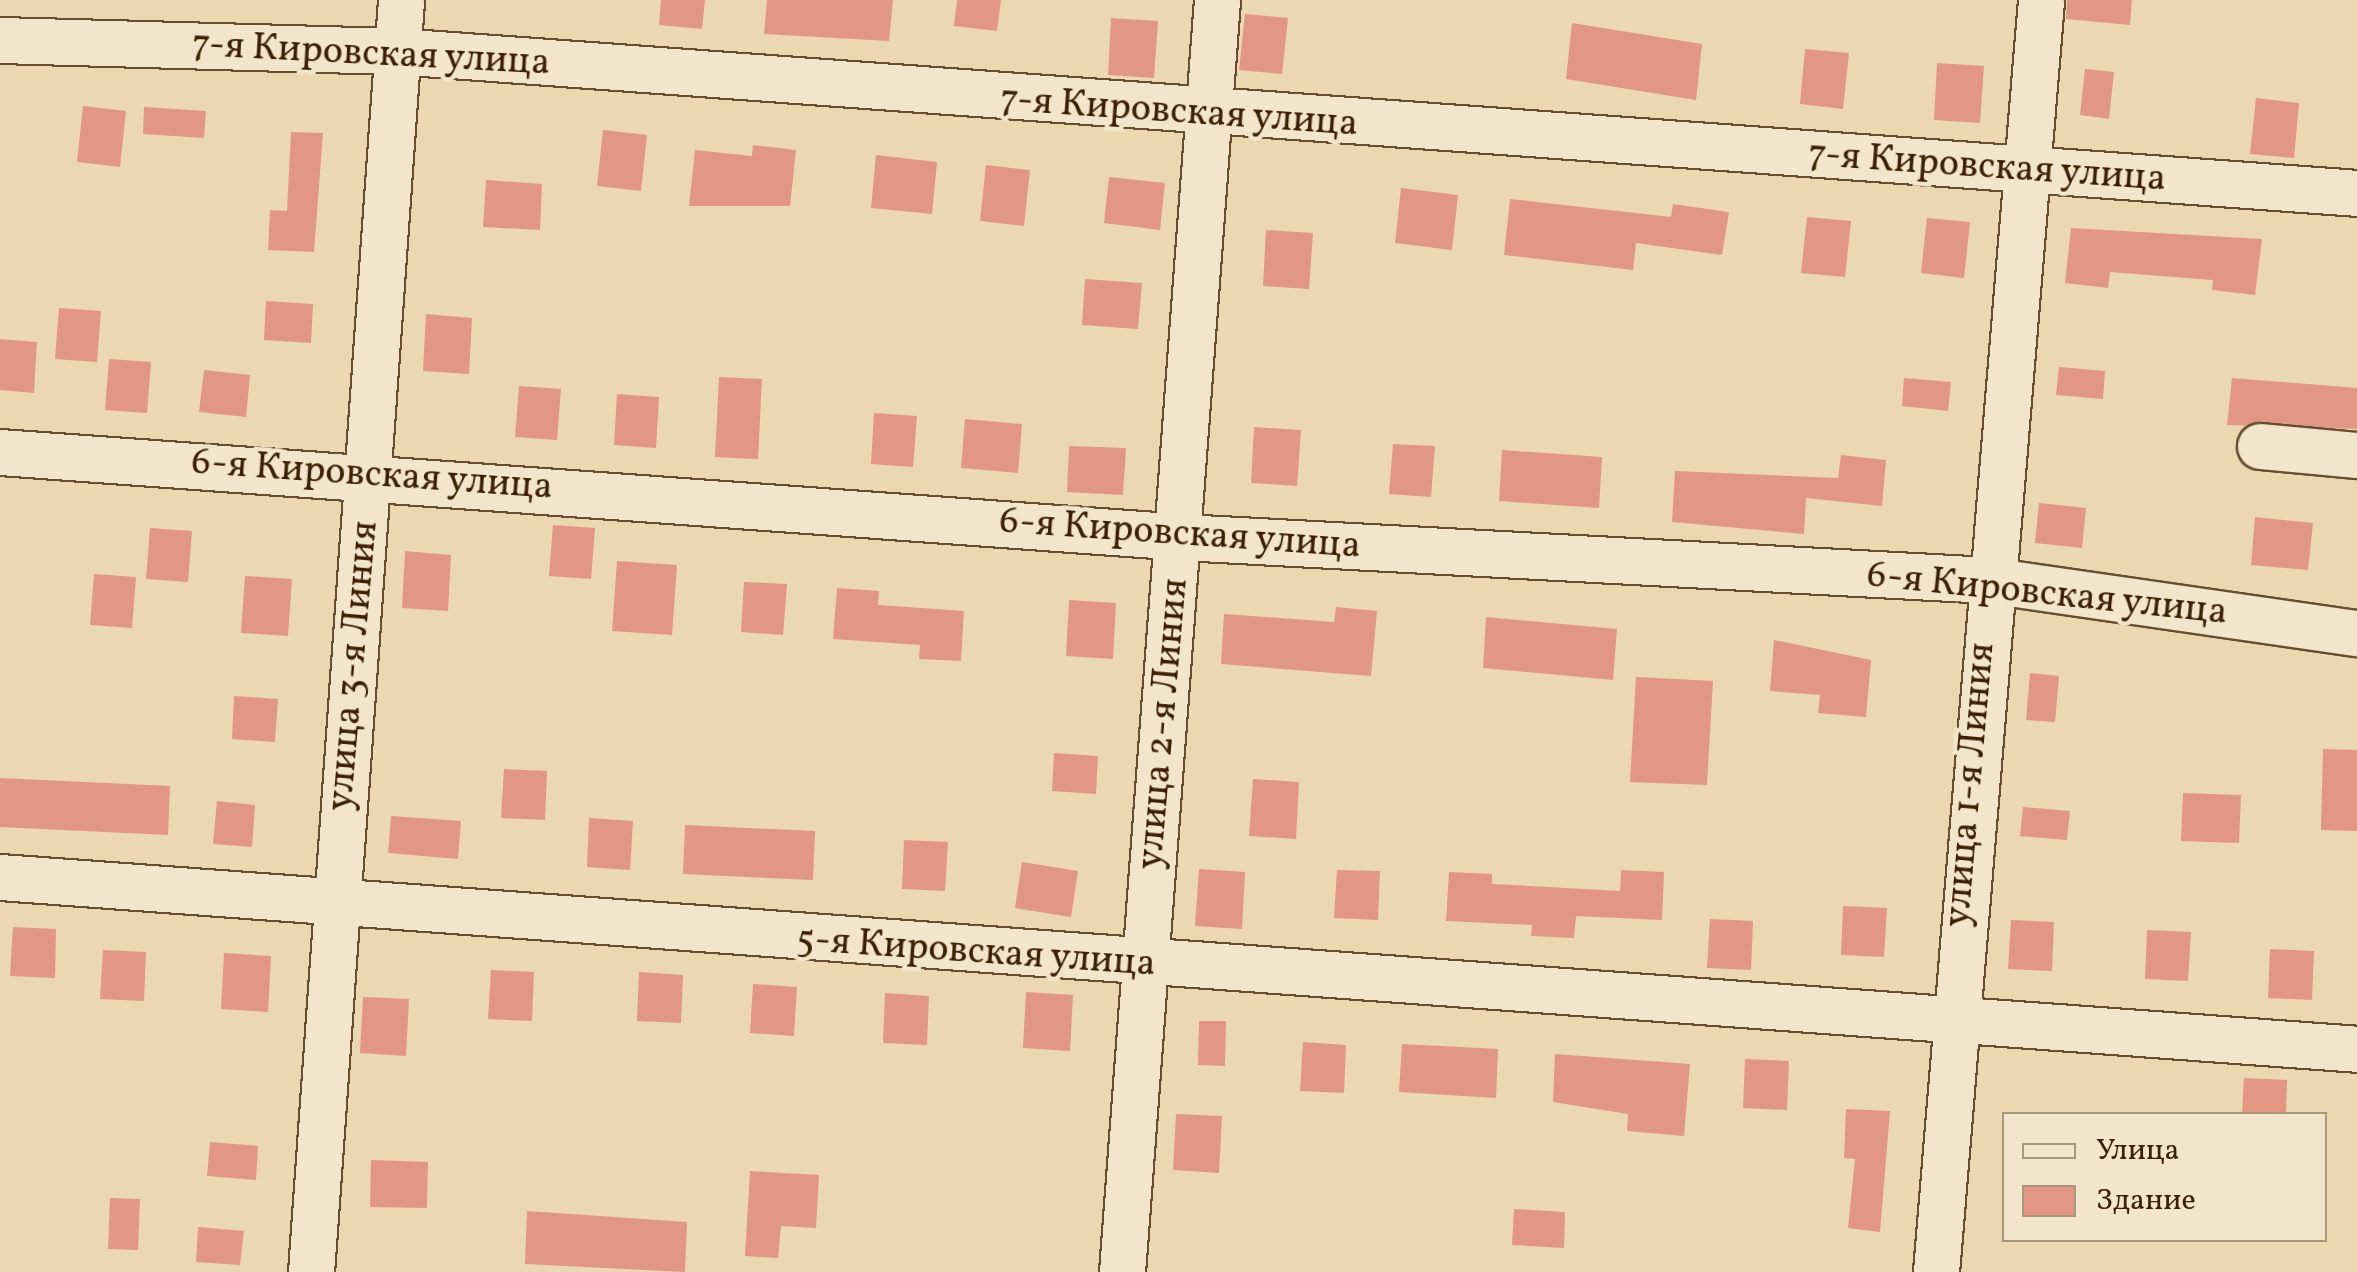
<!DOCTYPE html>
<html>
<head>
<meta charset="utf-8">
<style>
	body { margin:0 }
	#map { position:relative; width:2357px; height:1272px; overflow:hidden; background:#ebd7b0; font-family:Vollkorn,serif }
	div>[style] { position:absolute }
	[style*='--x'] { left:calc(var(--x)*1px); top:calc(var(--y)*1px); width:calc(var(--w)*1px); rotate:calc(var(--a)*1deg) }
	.building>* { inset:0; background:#e29784 }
	.roads { filter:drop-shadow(2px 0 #684e2f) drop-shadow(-2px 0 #684e2f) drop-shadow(0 2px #684e2f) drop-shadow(0 -2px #684e2f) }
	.minor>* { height:45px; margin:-22.5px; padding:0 22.5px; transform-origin:22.5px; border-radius:22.5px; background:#f2e5cc }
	span { translate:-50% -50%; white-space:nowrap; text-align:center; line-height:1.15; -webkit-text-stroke:9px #f2e5cc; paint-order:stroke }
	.street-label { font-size:38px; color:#3d2004 }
	.legend { position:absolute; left:2002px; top:1112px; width:325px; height:130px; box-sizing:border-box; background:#f2e5cc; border:2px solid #aa967c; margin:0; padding:12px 18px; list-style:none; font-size:30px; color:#3d2004 }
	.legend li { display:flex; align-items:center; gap:20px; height:50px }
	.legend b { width:50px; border:2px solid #aa967c }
</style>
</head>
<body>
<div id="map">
	<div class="building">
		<i style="clip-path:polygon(661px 0,705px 0,702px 29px,659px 25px)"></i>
		<i style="clip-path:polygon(767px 0,893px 0,889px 41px,764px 34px)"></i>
		<i style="clip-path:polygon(957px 0,1001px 0,997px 31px,954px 26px)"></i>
		<i style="clip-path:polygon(2067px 0,2132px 0,2130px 25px,2066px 19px)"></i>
		<i style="clip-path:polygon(1245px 14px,1288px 18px,1282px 74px,1239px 70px)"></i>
		<i style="clip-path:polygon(1111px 18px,1158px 21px,1154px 78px,1108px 75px)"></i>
		<i style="clip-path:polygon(1572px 23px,1702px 44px,1696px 100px,1566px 79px)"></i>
		<i style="clip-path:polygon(1805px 49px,1849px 53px,1843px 109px,1800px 104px)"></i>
		<i style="clip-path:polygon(1937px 63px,1984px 66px,1980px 123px,1934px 120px)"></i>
		<i style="clip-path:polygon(2085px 69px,2114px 72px,2109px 119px,2080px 115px)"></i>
		<i style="clip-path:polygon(2256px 98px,2299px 103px,2294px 158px,2250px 154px)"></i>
		<i style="clip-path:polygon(83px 106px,126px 111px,120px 167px,77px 162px)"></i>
		<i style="clip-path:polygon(144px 107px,206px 111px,204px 138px,143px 134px)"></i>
		<i style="clip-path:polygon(603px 130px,647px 135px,641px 191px,597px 186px)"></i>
		<i style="clip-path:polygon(291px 132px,323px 133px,314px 252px,268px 250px,270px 210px,287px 211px)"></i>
		<i style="clip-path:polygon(753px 145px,796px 150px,790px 206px,689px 206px,695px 150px,752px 156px)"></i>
		<i style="clip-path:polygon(876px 155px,937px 162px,932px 214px,871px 208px)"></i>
		<i style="clip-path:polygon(986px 165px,1030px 170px,1024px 226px,980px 221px)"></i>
		<i style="clip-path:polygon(1109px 177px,1165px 183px,1160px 230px,1104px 223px)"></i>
		<i style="clip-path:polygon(486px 180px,542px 184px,540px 230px,483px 227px)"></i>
		<i style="clip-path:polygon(1401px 188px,1458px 195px,1452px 250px,1395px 243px)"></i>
		<i style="clip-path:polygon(1510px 199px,1671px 217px,1673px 204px,1729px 212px,1722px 255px,1636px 243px,1633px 270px,1504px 255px)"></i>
		<i style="clip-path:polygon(1807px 217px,1851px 221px,1845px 277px,1801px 273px)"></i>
		<i style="clip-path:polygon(1927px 218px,1970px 222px,1964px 278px,1921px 273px)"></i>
		<i style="clip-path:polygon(2071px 228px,2262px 239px,2255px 295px,2212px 290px,2213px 280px,2110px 272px,2108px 288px,2065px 283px)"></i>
		<i style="clip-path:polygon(1266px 230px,1313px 233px,1309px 289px,1263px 286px)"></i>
		<i style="clip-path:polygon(1085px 279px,1142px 283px,1138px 329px,1082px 325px)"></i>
		<i style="clip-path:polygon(266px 301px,313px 304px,311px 343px,264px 340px)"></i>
		<i style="clip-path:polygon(59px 308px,101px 311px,97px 362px,55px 359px)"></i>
		<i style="clip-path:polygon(426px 314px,472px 318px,469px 374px,423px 371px)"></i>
		<i style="clip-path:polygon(0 339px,37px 342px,34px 393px,0 390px)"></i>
		<i style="clip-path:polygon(109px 359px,151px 362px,147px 413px,105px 410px)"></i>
		<i style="clip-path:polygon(2059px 367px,2105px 371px,2103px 399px,2056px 395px)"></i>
		<i style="clip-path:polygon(204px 370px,250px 375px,246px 417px,199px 412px)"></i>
		<i style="clip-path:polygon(719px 377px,762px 379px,758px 459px,715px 457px)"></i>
		<i style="clip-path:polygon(1904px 378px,1951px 382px,1948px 411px,1902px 406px)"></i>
		<i style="clip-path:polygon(2232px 378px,2357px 388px,2357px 429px,2227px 425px)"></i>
		<i style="clip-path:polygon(519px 386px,561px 389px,557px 440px,515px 437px)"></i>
		<i style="clip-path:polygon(617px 394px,659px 397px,656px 448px,614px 445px)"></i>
		<i style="clip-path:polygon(874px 413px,917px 416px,913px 467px,871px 464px)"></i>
		<i style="clip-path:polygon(965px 419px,1022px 424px,1018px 473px,961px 468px)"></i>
		<i style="clip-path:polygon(1254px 427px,1301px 430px,1297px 486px,1251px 483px)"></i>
		<i style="clip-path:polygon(1393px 444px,1435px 446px,1431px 497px,1389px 494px)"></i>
		<i style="clip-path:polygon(1069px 446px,1126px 448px,1123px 495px,1067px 492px)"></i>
		<i style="clip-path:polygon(1502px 450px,1602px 457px,1599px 508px,1499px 501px)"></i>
		<i style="clip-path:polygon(1841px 455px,1886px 460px,1882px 506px,1806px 498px,1804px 534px,1672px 522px,1675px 471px,1838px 478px)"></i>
		<i style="clip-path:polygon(2039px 503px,2086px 508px,2082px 548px,2035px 543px)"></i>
		<i style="clip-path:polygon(2255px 517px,2313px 523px,2308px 570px,2251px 565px)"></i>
		<i style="clip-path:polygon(553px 525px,595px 528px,591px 579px,549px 576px)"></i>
		<i style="clip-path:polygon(150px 528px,192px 531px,188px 582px,146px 579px)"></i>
		<i style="clip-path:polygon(405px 551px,451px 555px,448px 611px,402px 608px)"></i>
		<i style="clip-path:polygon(617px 561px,677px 565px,672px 635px,612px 631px)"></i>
		<i style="clip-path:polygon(94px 574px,136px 577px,132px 628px,90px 625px)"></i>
		<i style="clip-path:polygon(245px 576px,292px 579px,288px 636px,241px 633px)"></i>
		<i style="clip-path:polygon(744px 582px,787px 584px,783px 635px,741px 632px)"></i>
		<i style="clip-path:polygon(837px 588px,879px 591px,878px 605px,964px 611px,961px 661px,919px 659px,920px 645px,833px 639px)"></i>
		<i style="clip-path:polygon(1069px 600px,1116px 603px,1113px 659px,1066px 656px)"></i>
		<i style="clip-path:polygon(1336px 607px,1377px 611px,1371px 676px,1221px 664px,1224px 614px,1334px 622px)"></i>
		<i style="clip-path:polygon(1486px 617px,1617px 629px,1613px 680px,1483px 668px)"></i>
		<i style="clip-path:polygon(1774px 640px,1871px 660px,1866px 717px,1818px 713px,1820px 695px,1770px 691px)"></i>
		<i style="clip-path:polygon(2030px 673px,2059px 676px,2055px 722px,2026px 720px)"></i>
		<i style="clip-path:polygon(1636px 677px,1713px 681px,1707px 785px,1630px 782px)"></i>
		<i style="clip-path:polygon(234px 696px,278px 699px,275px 742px,232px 739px)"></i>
		<i style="clip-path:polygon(2323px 749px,2357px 750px,2357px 831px,2321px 830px)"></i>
		<i style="clip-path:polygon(1054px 753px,1098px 756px,1096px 794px,1052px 791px)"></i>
		<i style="clip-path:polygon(504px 769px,547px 771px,545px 820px,501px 818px)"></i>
		<i style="clip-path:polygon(0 778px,170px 786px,168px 835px,0 827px)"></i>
		<i style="clip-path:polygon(1253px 779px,1299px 782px,1296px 839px,1249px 836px)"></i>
		<i style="clip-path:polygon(2183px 793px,2241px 795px,2239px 843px,2181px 841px)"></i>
		<i style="clip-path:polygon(217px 801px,255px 805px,252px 847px,213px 844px)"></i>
		<i style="clip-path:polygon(2023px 807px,2070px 811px,2067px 840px,2020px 836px)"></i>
		<i style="clip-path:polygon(391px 816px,461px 821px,458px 859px,388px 853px)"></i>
		<i style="clip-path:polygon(589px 818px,633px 821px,630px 870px,587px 867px)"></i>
		<i style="clip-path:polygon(685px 825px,815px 831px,813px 880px,683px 874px)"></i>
		<i style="clip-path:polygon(904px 840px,948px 842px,945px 891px,902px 889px)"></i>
		<i style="clip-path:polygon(1022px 862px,1078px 871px,1071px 917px,1015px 908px)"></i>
		<i style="clip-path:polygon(1199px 869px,1245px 872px,1242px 929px,1195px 926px)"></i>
		<i style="clip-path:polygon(1337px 870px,1380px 871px,1378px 920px,1334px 918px)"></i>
		<i style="clip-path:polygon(1621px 870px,1664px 872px,1662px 920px,1576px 916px,1574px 938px,1531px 936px,1532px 925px,1446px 921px,1449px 872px,1492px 874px,1492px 884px,1620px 891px)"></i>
		<i style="clip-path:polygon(1843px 906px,1887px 908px,1884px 957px,1841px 955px)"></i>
		<i style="clip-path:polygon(1710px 919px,1753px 921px,1751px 970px,1707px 968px)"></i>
		<i style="clip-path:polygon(2011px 920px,2054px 922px,2052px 971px,2008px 969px)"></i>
		<i style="clip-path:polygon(13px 927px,56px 929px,55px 978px,10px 976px)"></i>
		<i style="clip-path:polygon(2147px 930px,2191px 932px,2188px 981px,2145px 979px)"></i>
		<i style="clip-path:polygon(2270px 949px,2314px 951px,2312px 1000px,2268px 998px)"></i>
		<i style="clip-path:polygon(103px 950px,146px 952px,144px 1001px,100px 999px)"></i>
		<i style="clip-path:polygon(224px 953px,271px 956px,268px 1012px,221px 1009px)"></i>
		<i style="clip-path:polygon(491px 970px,534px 972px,532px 1021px,488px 1019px)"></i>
		<i style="clip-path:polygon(639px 972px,683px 975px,681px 1023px,637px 1021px)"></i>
		<i style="clip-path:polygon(753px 984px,797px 987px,794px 1036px,750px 1033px)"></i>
		<i style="clip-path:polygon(1026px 992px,1073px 995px,1070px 1051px,1023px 1048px)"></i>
		<i style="clip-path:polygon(885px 993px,929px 996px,927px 1045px,883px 1043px)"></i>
		<i style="clip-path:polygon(363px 997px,409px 999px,406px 1056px,360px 1053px)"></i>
		<i style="clip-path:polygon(1199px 1021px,1226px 1021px,1225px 1066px,1198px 1065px)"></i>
		<i style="clip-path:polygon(1303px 1042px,1346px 1045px,1344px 1093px,1300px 1091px)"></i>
		<i style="clip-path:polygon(1402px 1044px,1498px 1049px,1496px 1098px,1399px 1092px)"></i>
		<i style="clip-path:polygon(1555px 1054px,1690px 1064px,1684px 1136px,1627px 1131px,1628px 1114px,1553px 1102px)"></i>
		<i style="clip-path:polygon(1745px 1059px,1789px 1061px,1787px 1110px,1743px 1108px)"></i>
		<i style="clip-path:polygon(2244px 1078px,2287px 1080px,2286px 1114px,2242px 1114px)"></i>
		<i style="clip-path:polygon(1846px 1109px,1890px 1111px,1880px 1232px,1848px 1228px,1855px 1159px,1844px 1158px)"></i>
		<i style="clip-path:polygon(1176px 1114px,1222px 1116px,1219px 1173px,1173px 1170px)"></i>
		<i style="clip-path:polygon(210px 1142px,258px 1146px,256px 1180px,207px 1176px)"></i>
		<i style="clip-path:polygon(371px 1160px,428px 1162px,427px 1208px,370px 1207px)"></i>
		<i style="clip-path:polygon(750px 1171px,819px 1175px,816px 1228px,781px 1226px,778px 1258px,745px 1256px)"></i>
		<i style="clip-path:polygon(110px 1198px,140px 1199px,138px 1250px,108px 1249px)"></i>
		<i style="clip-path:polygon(1514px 1209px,1565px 1212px,1564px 1248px,1512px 1245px)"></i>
		<i style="clip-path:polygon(527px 1211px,687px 1222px,685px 1272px,525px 1264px)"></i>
		<i style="clip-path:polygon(198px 1227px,244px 1231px,240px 1265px,196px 1262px)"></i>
	</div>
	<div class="roads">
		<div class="minor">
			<i style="--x:0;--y:40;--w:396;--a:1.6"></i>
			<i style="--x:396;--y:51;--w:1966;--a:4.14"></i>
			<i style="--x:2260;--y:446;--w:97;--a:5.3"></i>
			<i style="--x:0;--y:452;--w:1185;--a:4.11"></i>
			<i style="--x:1182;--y:537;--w:807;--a:3.05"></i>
			<i style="--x:1988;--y:580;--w:373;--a:8.2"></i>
			<i style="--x:0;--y:877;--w:2363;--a:4.17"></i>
			<i style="--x:311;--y:1272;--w:1275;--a:-85.95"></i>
			<i style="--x:1122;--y:1272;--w:1276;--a:-85.73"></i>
			<i style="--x:1936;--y:1272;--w:1276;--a:-85.28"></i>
		</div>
	</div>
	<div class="street-label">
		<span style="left:371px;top:55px;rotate:3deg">7-я Кировская улица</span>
		<span style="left:1179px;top:113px;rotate:4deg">7-я Кировская улица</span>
		<span style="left:1987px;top:168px;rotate:4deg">7-я Кировская улица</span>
		<span style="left:372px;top:476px;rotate:4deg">6-я Кировская улица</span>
		<span style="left:1180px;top:535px;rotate:4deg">6-я Кировская улица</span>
		<span style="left:2047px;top:595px;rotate:6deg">6-я Кировская улица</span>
		<span style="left:354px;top:666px;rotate:-85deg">улица 3-я Линия</span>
		<span style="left:1164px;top:724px;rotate:-85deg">улица 2-я Линия</span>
		<span style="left:1971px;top:785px;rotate:-85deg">улица 1-я Линия</span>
		<span style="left:976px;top:953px;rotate:4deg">5-я Кировская улица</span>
	</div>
	<ul class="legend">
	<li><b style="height:12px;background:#f2e5cc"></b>Улица</li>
	<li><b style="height:28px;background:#e29784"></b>Здание</li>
	</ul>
</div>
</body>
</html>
